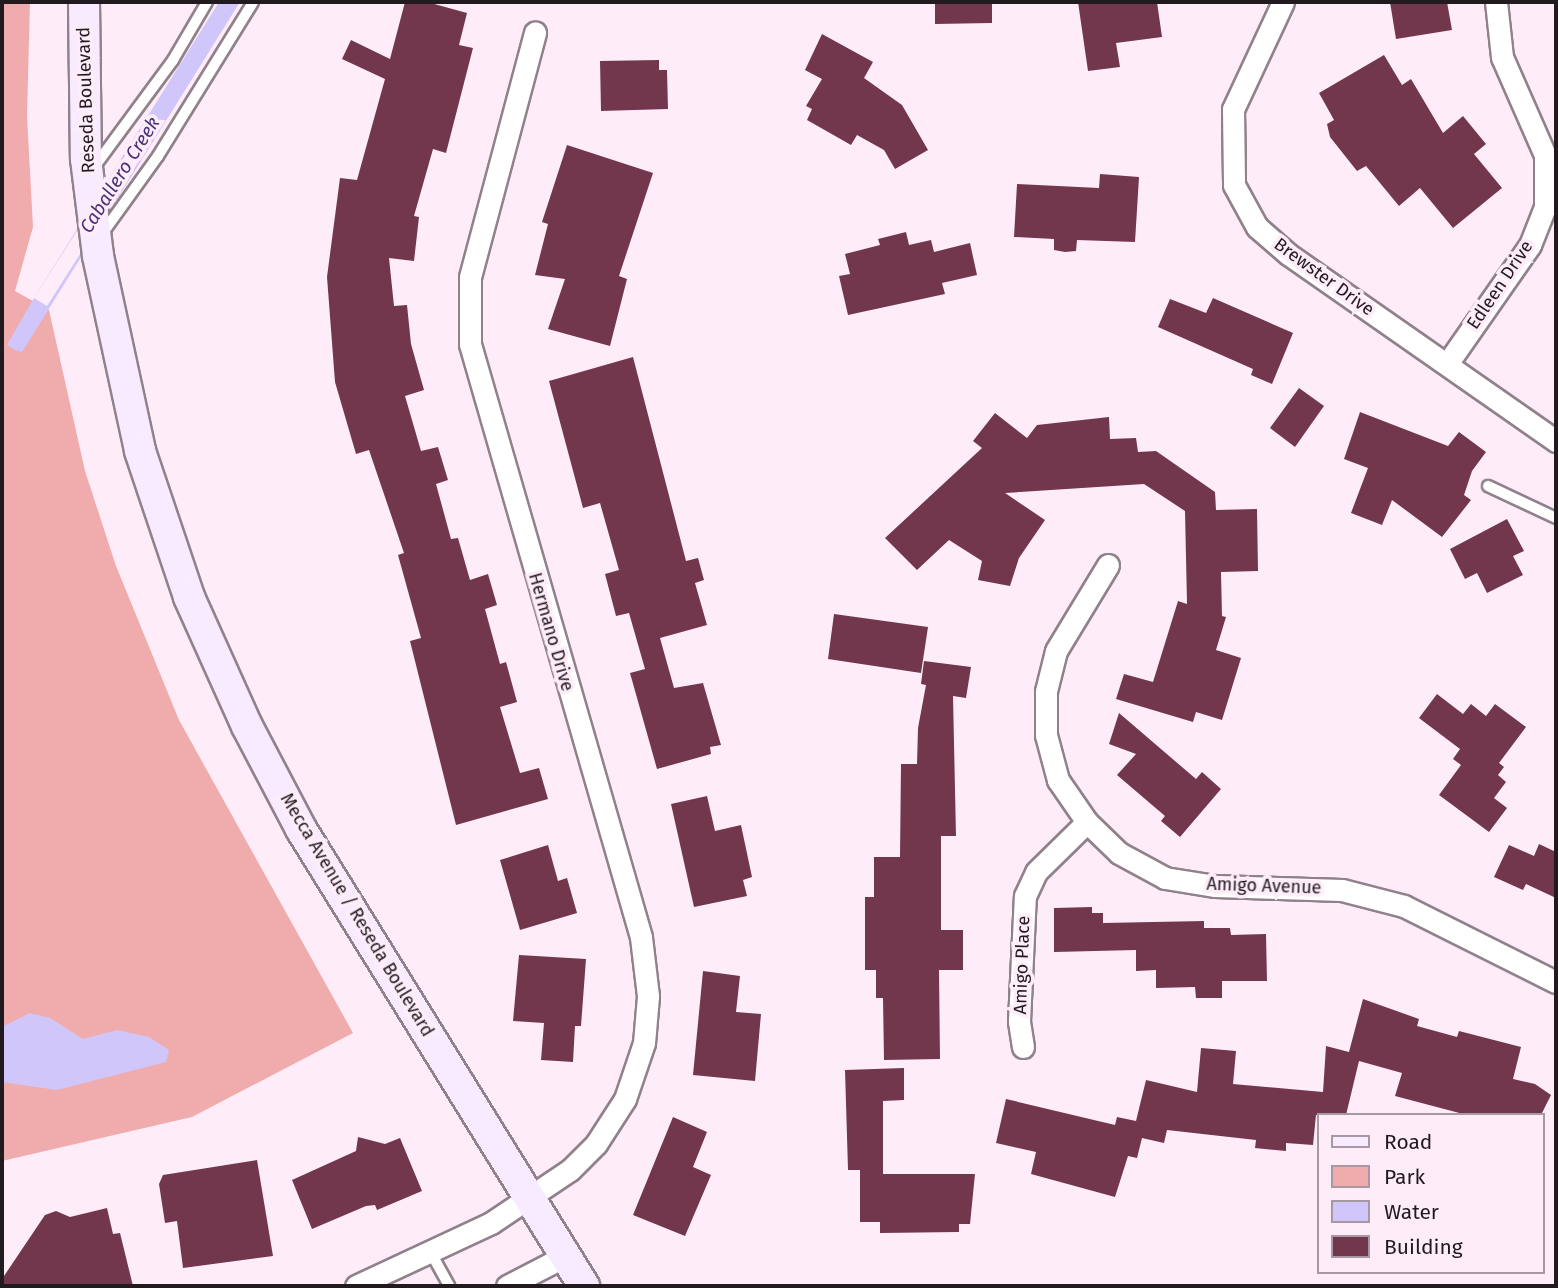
<!DOCTYPE html>
<html>
<head>
<meta charset="utf-8">
<style>
	body { margin:0 }
	#map { position:relative; width:1558px; height:1288px; overflow:hidden; background:#feedf9; font-family:"Fira Sans",sans-serif }
	div>[style] { position:absolute }
	[style*='--x'] { left:calc(var(--x)*1px); top:calc(var(--y)*1px); width:calc(var(--w)*1px); rotate:calc(var(--a)*1deg) }
	.green>* { inset:0; background:#f0acac }
	.water>* { inset:0; background:#d0c6f9 }
	.pier>* { inset:0; background:#feedf9 }
	.building>* { inset:0; background:#72374d }
	.roads { filter:drop-shadow(2px 0 #90818b) drop-shadow(-2px 0 #90818b) drop-shadow(0 2px #90818b) drop-shadow(0 -2px #90818b) }
	.service>* { height:10px; margin:-5px; padding:0 5px; transform-origin:5px; border-radius:5px; background:#fff }
	.minor>* { height:21px; margin:-10.5px; padding:0 10.5px; transform-origin:10.5px; border-radius:10.5px; background:#fff }
	.secondary>* { height:30px; margin:-15px; padding:0 15px; transform-origin:15px; border-radius:15px; background:#f9ebff }
	span { translate:-50% -50%; white-space:nowrap; text-align:center; line-height:1.15; -webkit-text-stroke:7px #feedf9; paint-order:stroke }
	.street-label { font-size:18px; color:#211b20 }
	.water-label { font-size:19px; color:#47327a; font-style:italic }
	.frame { position:absolute; inset:0; border:4px solid #211b20; pointer-events:none }
	.legend { position:absolute; left:1317px; top:1113px; width:228px; height:161px; box-sizing:border-box; background:#feedf9; border:2px solid #a699a2; margin:0; padding:9px 12px; list-style:none; font-size:21px; color:#211b20 }
	.legend li { display:flex; align-items:center; gap:14px; height:35px }
	.legend b { width:35px; border:2px solid #a699a2 }
</style>
</head>
<body>
<div id="map">
	<div class="green">
		<i style="clip-path:polygon(2px 2px,30px 2px,27px 116px,33px 227px,15px 291px,49px 310px,85px 471px,116px 566px,179px 720px,353px 1033px,192px 1117px,2px 1161px)"></i>
	</div>
	<div class="water">
		<i style="clip-path:polygon(219px 2px,240px 2px,22px 352px,15px 350px,7px 345px,34px 298px)"></i>
		<i style="clip-path:polygon(30px 1013px,50px 1018px,83px 1039px,117px 1030px,149px 1037px,169px 1050px,166px 1062px,57px 1090px,2px 1082px,2px 1027px)"></i>
	</div>
	<div class="pier">
		<i style="clip-path:polygon(134px 142px,146px 150px,47px 306px,34px 298px)"></i>
	</div>
	<div class="building">
		<i style="clip-path:polygon(405px 2px,427px 2px,467px 13px,459px 45px,473px 48px,446px 153px,433px 149px,414px 216px,419px 217px,414px 261px,389px 258px,394px 306px,407px 305px,411px 344px,424px 390px,405px 396px,421px 451px,438px 447px,448px 480px,436px 484px,451px 539px,458px 538px,470px 580px,488px 574px,497px 605px,485px 609px,500px 664px,506px 662px,517px 702px,500px 707px,520px 773px,539px 768px,548px 799px,456px 825px,410px 641px,421px 638px,398px 555px,404px 553px,369px 450px,356px 454px,335px 382px,327px 277px,340px 178px,357px 180px,385px 79px,342px 59px,351px 40px,390px 59px)"></i>
		<i style="clip-path:polygon(935px 2px,992px 2px,992px 23px,935px 24px)"></i>
		<i style="clip-path:polygon(1078px 2px,1157px 2px,1162px 37px,1116px 43px,1120px 67px,1088px 71px)"></i>
		<i style="clip-path:polygon(1390px 2px,1447px 2px,1452px 30px,1396px 39px)"></i>
		<i style="clip-path:polygon(822px 34px,873px 62px,864px 78px,902px 105px,928px 150px,895px 169px,884px 150px,857px 135px,851px 145px,807px 120px,812px 109px,806px 106px,822px 79px,805px 70px)"></i>
		<i style="clip-path:polygon(1384px 55px,1402px 85px,1411px 79px,1443px 133px,1463px 116px,1486px 144px,1474px 154px,1502px 188px,1453px 228px,1420px 188px,1399px 206px,1366px 166px,1357px 171px,1330px 137px,1327px 124px,1334px 120px,1319px 93px)"></i>
		<i style="clip-path:polygon(659px 60px,659px 70px,667px 70px,668px 109px,601px 111px,600px 61px)"></i>
		<i style="clip-path:polygon(567px 145px,653px 173px,619px 276px,627px 279px,610px 346px,548px 329px,565px 279px,535px 275px,548px 224px,542px 222px)"></i>
		<i style="clip-path:polygon(1100px 174px,1139px 177px,1135px 242px,1077px 240px,1076px 251px,1065px 252px,1054px 250px,1054px 239px,1014px 237px,1017px 184px,1099px 188px)"></i>
		<i style="clip-path:polygon(906px 232px,909px 245px,931px 240px,934px 252px,970px 243px,977px 275px,942px 283px,945px 294px,848px 315px,839px 276px,850px 274px,845px 254px,880px 245px,878px 239px)"></i>
		<i style="clip-path:polygon(1213px 298px,1293px 333px,1272px 384px,1251px 375px,1253px 369px,1158px 327px,1170px 299px,1206px 313px)"></i>
		<i style="clip-path:polygon(633px 357px,686px 561px,698px 558px,704px 580px,695px 583px,707px 625px,660px 638px,674px 688px,703px 683px,721px 745px,710px 747px,711px 754px,657px 769px,630px 673px,645px 669px,629px 613px,616px 616px,605px 574px,619px 570px,600px 503px,583px 508px,549px 381px)"></i>
		<i style="clip-path:polygon(1299px 388px,1324px 406px,1295px 447px,1270px 428px)"></i>
		<i style="clip-path:polygon(1360px 412px,1448px 446px,1459px 432px,1486px 452px,1472px 471px,1464px 495px,1471px 500px,1442px 537px,1392px 500px,1382px 525px,1351px 513px,1368px 468px,1344px 459px)"></i>
		<i style="clip-path:polygon(995px 413px,1027px 438px,1037px 425px,1109px 417px,1110px 439px,1136px 438px,1138px 452px,1156px 451px,1215px 492px,1216px 510px,1257px 509px,1258px 571px,1221px 572px,1222px 616px,1226px 617px,1216px 650px,1241px 658px,1222px 720px,1196px 712px,1193px 722px,1116px 699px,1124px 674px,1153px 682px,1178px 601px,1187px 604px,1185px 511px,1144px 484px,1005px 493px,1045px 520px,1019px 558px,1010px 586px,978px 580px,982px 561px,949px 540px,917px 570px,885px 538px,982px 448px,973px 441px)"></i>
		<i style="clip-path:polygon(1507px 519px,1524px 551px,1513px 556px,1523px 575px,1487px 593px,1477px 573px,1465px 579px,1450px 549px)"></i>
		<i style="clip-path:polygon(834px 614px,928px 627px,921px 673px,828px 659px)"></i>
		<i style="clip-path:polygon(924px 661px,971px 667px,966px 698px,953px 696px,956px 836px,941px 836px,941px 930px,963px 930px,963px 970px,939px 970px,940px 1059px,884px 1060px,883px 998px,876px 998px,876px 970px,865px 970px,865px 897px,874px 897px,874px 857px,900px 857px,901px 764px,917px 764px,918px 728px,926px 685px,921px 684px)"></i>
		<i style="clip-path:polygon(1437px 694px,1463px 714px,1471px 704px,1486px 716px,1495px 704px,1526px 727px,1499px 763px,1504px 767px,1498px 775px,1506px 782px,1494px 798px,1507px 808px,1489px 832px,1439px 795px,1461px 765px,1453px 759px,1460px 749px,1419px 718px)"></i>
		<i style="clip-path:polygon(1119px 713px,1196px 779px,1202px 772px,1221px 789px,1180px 837px,1161px 821px,1165px 816px,1117px 775px,1136px 754px,1109px 744px)"></i>
		<i style="clip-path:polygon(707px 796px,715px 831px,741px 825px,752px 877px,743px 880px,747px 896px,694px 907px,671px 804px)"></i>
		<i style="clip-path:polygon(1539px 844px,1556px 852px,1556px 898px,1526px 884px,1523px 890px,1494px 877px,1509px 845px,1534px 856px)"></i>
		<i style="clip-path:polygon(548px 845px,558px 881px,567px 878px,577px 913px,520px 930px,500px 860px)"></i>
		<i style="clip-path:polygon(1092px 907px,1092px 913px,1103px 913px,1103px 923px,1204px 921px,1204px 928px,1230px 928px,1231px 935px,1266px 934px,1267px 981px,1222px 981px,1222px 998px,1196px 998px,1195px 987px,1156px 988px,1156px 970px,1136px 971px,1136px 950px,1054px 952px,1054px 908px)"></i>
		<i style="clip-path:polygon(519px 955px,586px 959px,581px 1026px,575px 1026px,573px 1062px,541px 1060px,544px 1023px,513px 1021px)"></i>
		<i style="clip-path:polygon(703px 971px,740px 976px,736px 1012px,761px 1014px,755px 1081px,693px 1075px)"></i>
		<i style="clip-path:polygon(1363px 999px,1419px 1019px,1417px 1026px,1457px 1037px,1459px 1031px,1521px 1047px,1513px 1079px,1535px 1084px,1551px 1095px,1541px 1115px,1467px 1115px,1395px 1096px,1402px 1073px,1359px 1061px,1346px 1115px,1316px 1115px,1313px 1145px,1286px 1143px,1286px 1151px,1255px 1148px,1256px 1140px,1167px 1130px,1164px 1143px,1142px 1138px,1137px 1158px,1128px 1156px,1115px 1197px,1031px 1174px,1036px 1152px,996px 1143px,1006px 1099px,1115px 1125px,1117px 1117px,1136px 1121px,1146px 1080px,1197px 1092px,1201px 1048px,1236px 1051px,1233px 1084px,1323px 1092px,1326px 1046px,1349px 1052px)"></i>
		<i style="clip-path:polygon(904px 1068px,904px 1100px,883px 1101px,883px 1174px,975px 1174px,970px 1224px,959px 1224px,959px 1232px,880px 1233px,880px 1222px,860px 1222px,860px 1170px,848px 1170px,845px 1070px)"></i>
		<i style="clip-path:polygon(673px 1117px,707px 1132px,693px 1167px,711px 1175px,685px 1236px,633px 1215px)"></i>
		<i style="clip-path:polygon(358px 1137px,385px 1144px,400px 1138px,422px 1191px,377px 1210px,375px 1205px,366px 1206px,312px 1229px,292px 1180px,356px 1151px)"></i>
		<i style="clip-path:polygon(257px 1160px,273px 1256px,183px 1268px,177px 1221px,165px 1223px,159px 1184px,163px 1175px)"></i>
		<i style="clip-path:polygon(107px 1208px,113px 1234px,120px 1233px,133px 1286px,2px 1286px,2px 1279px,45px 1215px,56px 1211px,70px 1217px)"></i>
	</div>
	<div class="roads">
		<div class="service">
			<i style="--x:92;--y:170;--w:137;--a:-53.6"></i>
			<i style="--x:173;--y:60;--w:67;--a:-59.6"></i>
			<i style="--x:102;--y:234;--w:96;--a:-54.3"></i>
			<i style="--x:158;--y:156;--w:181;--a:-58.3"></i>
			<i style="--x:1488;--y:486;--w:75;--a:25.2"></i>
			<i style="--x:431;--y:1253;--w:38;--a:61"></i>
		</div>
		<div class="minor">
			<i style="--x:1283;--y:2;--w:118;--a:115"></i>
			<i style="--x:1233;--y:109;--w:76;--a:89.2"></i>
			<i style="--x:1234;--y:185;--w:48;--a:61.3"></i>
			<i style="--x:1257;--y:227;--w:41;--a:41.1"></i>
			<i style="--x:1288;--y:254;--w:327;--a:34.9"></i>
			<i style="--x:1447;--y:364;--w:145;--a:-55.1"></i>
			<i style="--x:1530;--y:245;--w:41;--a:-68.5"></i>
			<i style="--x:1545;--y:207;--w:52;--a:-90"></i>
			<i style="--x:1545;--y:155;--w:107;--a:-113.7"></i>
			<i style="--x:1502;--y:57;--w:55;--a:-96.2"></i>
			<i style="--x:1108;--y:565;--w:100;--a:121.2"></i>
			<i style="--x:1056;--y:651;--w:41;--a:104"></i>
			<i style="--x:1046;--y:691;--w:44;--a:90"></i>
			<i style="--x:1046;--y:735;--w:47;--a:75.1"></i>
			<i style="--x:1058;--y:780;--w:51;--a:55.4"></i>
			<i style="--x:1087;--y:822;--w:45;--a:44.1"></i>
			<i style="--x:1119;--y:853;--w:52;--a:28.5"></i>
			<i style="--x:1165;--y:878;--w:51;--a:9.1"></i>
			<i style="--x:1215;--y:886;--w:127;--a:1.8"></i>
			<i style="--x:1342;--y:890;--w:64;--a:14.5"></i>
			<i style="--x:1404;--y:906;--w:170;--a:26.6"></i>
			<i style="--x:1023;--y:1047;--w:26;--a:-99"></i>
			<i style="--x:1019;--y:1021;--w:125;--a:-87.3"></i>
			<i style="--x:1025;--y:896;--w:26;--a:-65"></i>
			<i style="--x:1036;--y:872;--w:71;--a:-44.4"></i>
			<i style="--x:356;--y:1286;--w:149;--a:-25"></i>
			<i style="--x:491;--y:1223;--w:95;--a:-33.9"></i>
			<i style="--x:570;--y:1170;--w:37;--a:-45"></i>
			<i style="--x:596;--y:1144;--w:54;--a:-57.2"></i>
			<i style="--x:625;--y:1099;--w:59;--a:-71.3"></i>
			<i style="--x:644;--y:1043;--w:47;--a:-85.1"></i>
			<i style="--x:648;--y:996;--w:59;--a:-96.8"></i>
			<i style="--x:641;--y:937;--w:617;--a:-106.09"></i>
			<i style="--x:470;--y:344;--w:67;--a:-90"></i>
			<i style="--x:470;--y:277;--w:253;--a:-75.1"></i>
			<i style="--x:507;--y:1286;--w:68;--a:-27.3"></i>
		</div>
		<div class="secondary">
			<i style="--x:84;--y:2;--w:157;--a:89.3"></i>
			<i style="--x:86;--y:159;--w:98;--a:82.9"></i>
			<i style="--x:98;--y:256;--w:199;--a:77.8"></i>
			<i style="--x:140;--y:451;--w:154;--a:71.4"></i>
			<i style="--x:189;--y:597;--w:141;--a:65.8"></i>
			<i style="--x:247;--y:726;--w:116;--a:62.3"></i>
			<i style="--x:301;--y:829;--w:538;--a:58.23"></i>
		</div>
	</div>
	<div class="street-label">
		<span style="left:86px;top:100px;rotate:-92deg">Reseda Boulevard</span>
		<span style="left:1324px;top:277px;rotate:36deg">Brewster Drive</span>
		<span style="left:1500px;top:285px;rotate:-56deg">Edleen Drive</span>
		<span style="left:551px;top:632px;rotate:74deg">Hermano Drive</span>
		<span style="left:1264px;top:886px;rotate:2deg">Amigo Avenue</span>
		<span style="left:357px;top:915px;rotate:59deg">Mecca Avenue / Reseda Boulevard</span>
		<span style="left:1022px;top:965px;rotate:-88deg">Amigo Place</span>
	</div>
	<div class="water-label">
		<span style="left:120px;top:175px;rotate:-58deg">Caballero Creek</span>
	</div>
	<div class="frame"></div>
	<ul class="legend">
	<li><b style="height:9px;background:#f9ebff"></b>Road</li>
	<li><b style="height:19px;background:#f0acac"></b>Park</li>
	<li><b style="height:19px;background:#d0c6f9"></b>Water</li>
	<li><b style="height:19px;background:#72374d"></b>Building</li>
	</ul>
</div>
</body>
</html>
